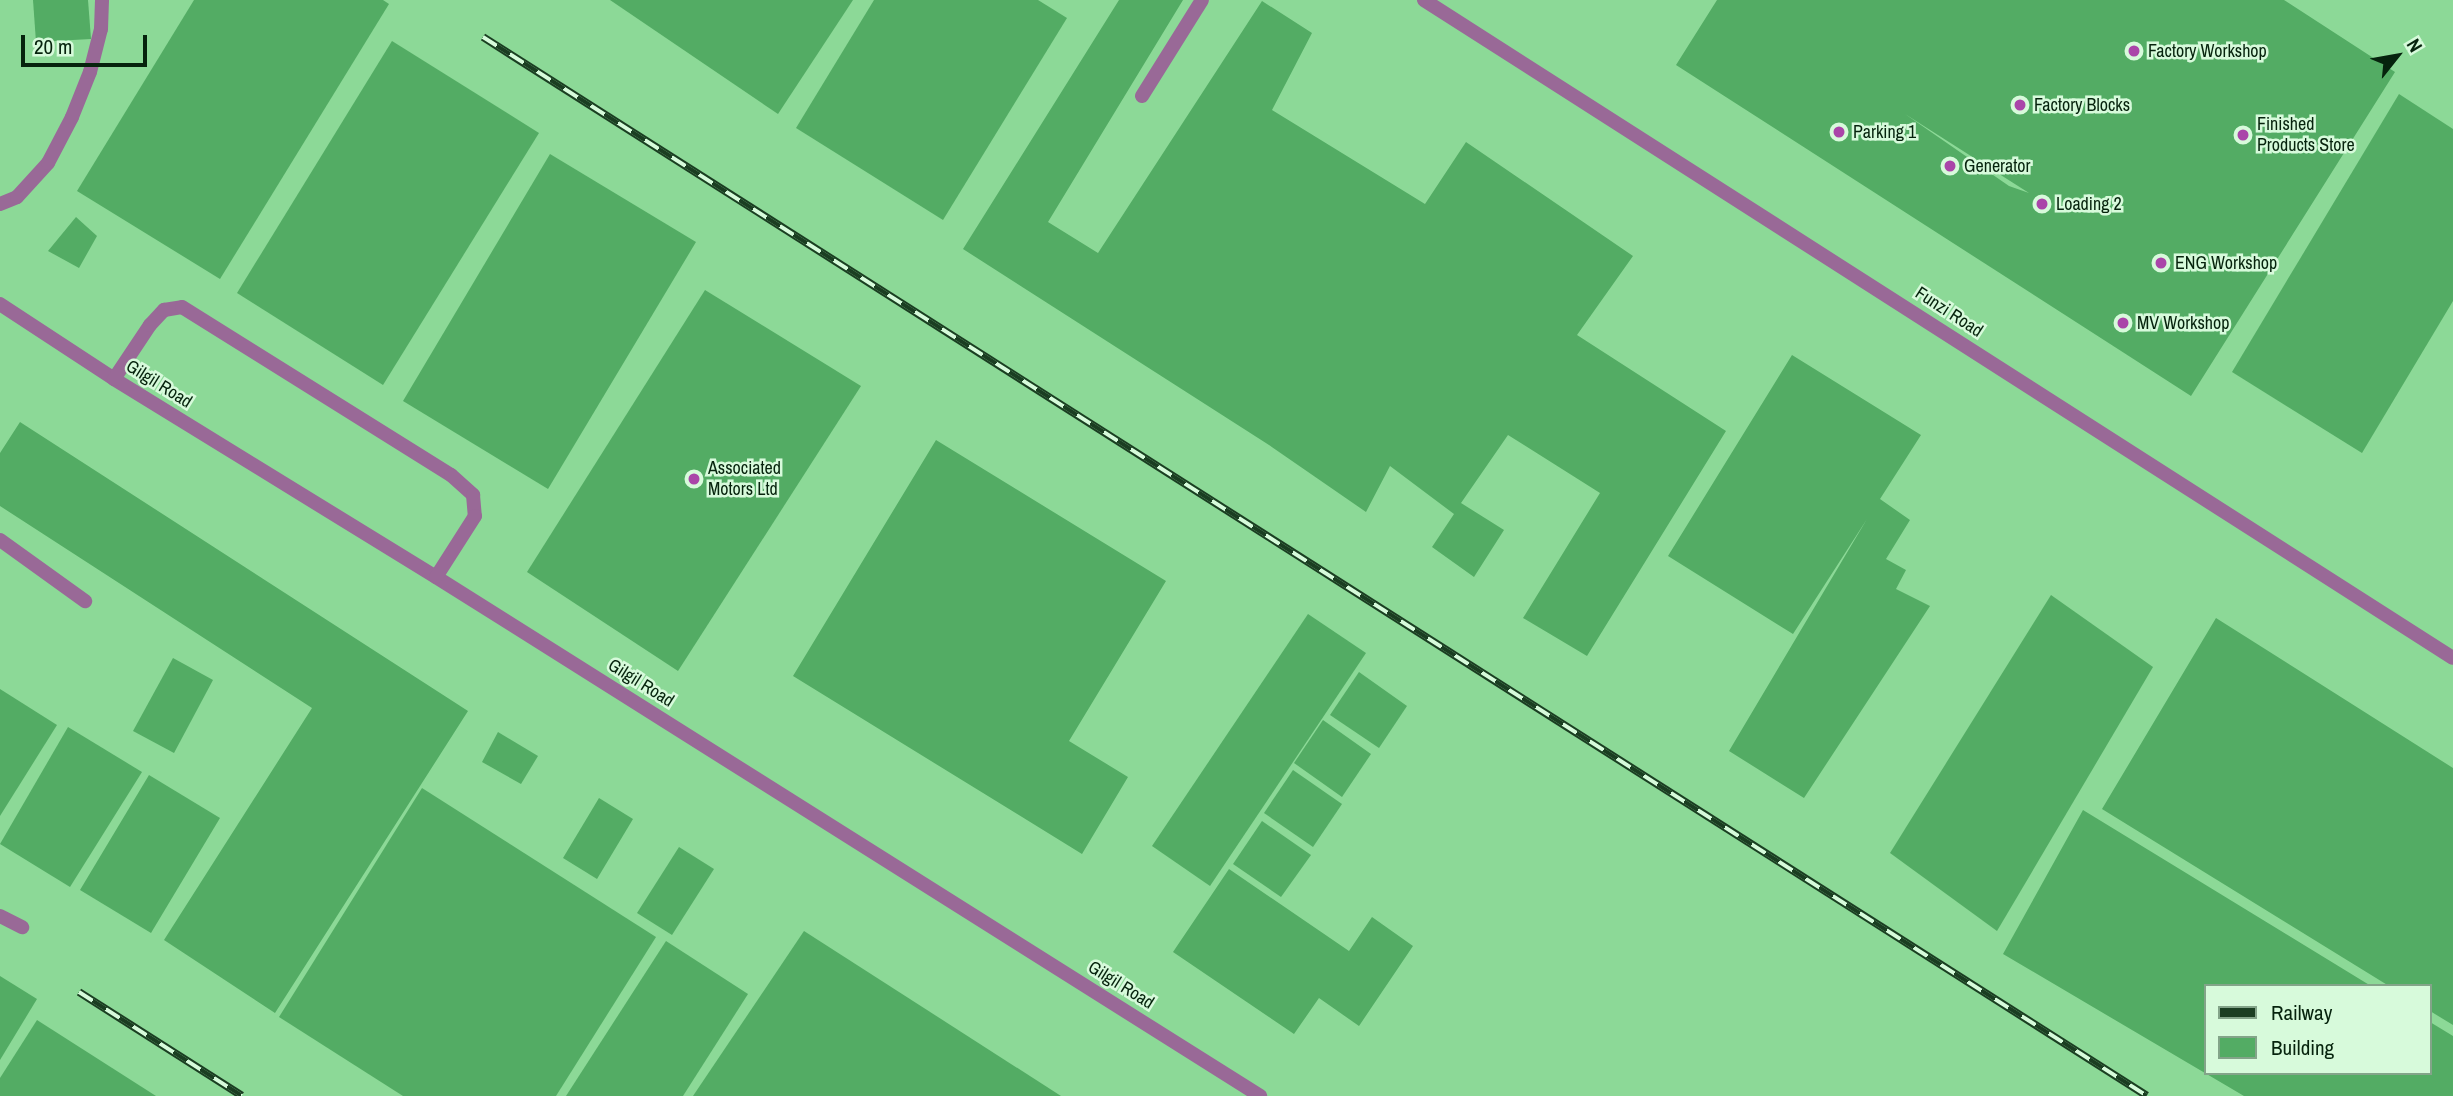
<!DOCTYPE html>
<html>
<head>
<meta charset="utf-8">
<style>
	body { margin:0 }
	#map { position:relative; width:2453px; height:1096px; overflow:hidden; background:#9ce2a6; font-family:"Archivo Narrow",sans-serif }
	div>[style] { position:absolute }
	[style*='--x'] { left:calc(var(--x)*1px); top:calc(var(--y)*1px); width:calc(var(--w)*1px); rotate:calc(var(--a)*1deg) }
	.built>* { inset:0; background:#8cd997 }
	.building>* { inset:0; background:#53ac64 }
	.service>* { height:14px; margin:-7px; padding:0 7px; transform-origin:7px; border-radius:7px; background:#996997 }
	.rail>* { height:8px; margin-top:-4px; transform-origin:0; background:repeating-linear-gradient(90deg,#d7fadb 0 16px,#1b3e22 0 32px); box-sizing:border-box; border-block:2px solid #1b3e22 }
	.dots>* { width:19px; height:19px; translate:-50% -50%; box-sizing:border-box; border:4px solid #d7fadb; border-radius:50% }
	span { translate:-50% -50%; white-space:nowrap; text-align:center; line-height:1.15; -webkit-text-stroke:5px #d7fadb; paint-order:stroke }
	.poi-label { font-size:18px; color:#06230d }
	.left { translate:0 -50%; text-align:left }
	.street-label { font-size:18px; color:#06230d }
	.legend { position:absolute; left:2204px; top:984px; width:228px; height:91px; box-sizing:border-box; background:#d7fadb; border:2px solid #83a489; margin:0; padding:9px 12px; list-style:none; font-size:21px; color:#06230d }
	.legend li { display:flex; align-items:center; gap:14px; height:35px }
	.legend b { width:35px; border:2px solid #83a489 }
	.north { position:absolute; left:2362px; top:21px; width:70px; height:70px; -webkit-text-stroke:5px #d7fadb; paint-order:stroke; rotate:59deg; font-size:19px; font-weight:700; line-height:28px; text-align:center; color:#06230d }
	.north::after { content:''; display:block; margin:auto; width:24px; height:32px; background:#06230d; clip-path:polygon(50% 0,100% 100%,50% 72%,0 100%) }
	.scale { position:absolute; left:21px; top:35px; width:126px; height:32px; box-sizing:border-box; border:4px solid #06230d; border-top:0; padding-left:9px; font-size:21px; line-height:24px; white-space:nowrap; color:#06230d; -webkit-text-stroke:5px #d7fadb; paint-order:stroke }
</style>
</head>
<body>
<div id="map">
	<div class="built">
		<i style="clip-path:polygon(evenodd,0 0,2453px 0,2453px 1096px,0 1096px,0 0,2206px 986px,2430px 986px,2430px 1073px,2206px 1073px,2206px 986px)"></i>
	</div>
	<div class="building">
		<i style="clip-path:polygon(33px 0,88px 0,91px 39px,36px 42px)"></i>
		<i style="clip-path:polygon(194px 0,383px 0,389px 4px,220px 279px,77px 191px)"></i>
		<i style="clip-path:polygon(610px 0,853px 0,778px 114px)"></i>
		<i style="clip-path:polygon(874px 0,1038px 0,1067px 18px,943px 220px,796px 128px)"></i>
		<i style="clip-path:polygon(1119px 0,1183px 0,1048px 222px,1098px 253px,1262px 1px,1312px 33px,1272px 110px,1425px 204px,1466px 142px,1633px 256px,1577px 335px,1726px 431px,1587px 656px,1523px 618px,1600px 493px,1508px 435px,1461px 503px,1504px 530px,1474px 577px,1432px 547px,1454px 514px,1390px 466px,1366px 512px,1269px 445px,963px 249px)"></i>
		<i style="clip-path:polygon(evenodd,1717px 0,2284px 0,2395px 72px,2191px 396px,1676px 65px,1717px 0,1905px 114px,2029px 193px,2009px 186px,1905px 114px)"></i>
		<i style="clip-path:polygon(392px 41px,539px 133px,383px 385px,237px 293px)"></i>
		<i style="clip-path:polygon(2399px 94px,2453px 129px,2453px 301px,2362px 453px,2232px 372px)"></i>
		<i style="clip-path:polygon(550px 154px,696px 242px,548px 489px,403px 401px)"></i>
		<i style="clip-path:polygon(76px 217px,97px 236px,79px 268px,48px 251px)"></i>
		<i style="clip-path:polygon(705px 290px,861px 386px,678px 671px,527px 572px)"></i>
		<i style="clip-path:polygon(1792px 355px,1921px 435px,1880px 499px,1910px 520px,1886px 559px,1906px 570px,1896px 589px,1930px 606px,1804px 798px,1729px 751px,1867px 519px,1793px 634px,1668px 556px)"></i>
		<i style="clip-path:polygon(20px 422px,468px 711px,275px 1013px,164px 940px,312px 708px,0 506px,0 453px)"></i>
		<i style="clip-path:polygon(936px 440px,1166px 581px,1069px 741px,1128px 777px,1082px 854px,793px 676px)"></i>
		<i style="clip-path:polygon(2051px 595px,2153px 667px,1997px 931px,1890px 853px)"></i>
		<i style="clip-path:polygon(1308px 614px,1366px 653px,1210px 886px,1152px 846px)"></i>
		<i style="clip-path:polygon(2216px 618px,2453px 768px,2453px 1025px,2430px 1011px,2430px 986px,2389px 986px,2102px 809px)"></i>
		<i style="clip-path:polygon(173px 658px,213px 680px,174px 753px,133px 731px)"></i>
		<i style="clip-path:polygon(1359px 672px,1407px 706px,1379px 748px,1330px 715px)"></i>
		<i style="clip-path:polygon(0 689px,57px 725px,0 816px)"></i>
		<i style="clip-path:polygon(1323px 720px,1371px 754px,1342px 797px,1294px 763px)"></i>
		<i style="clip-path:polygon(68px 727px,142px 772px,70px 887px,0 844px)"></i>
		<i style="clip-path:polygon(498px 732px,538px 756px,521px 784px,482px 762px)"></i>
		<i style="clip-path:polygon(1293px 770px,1342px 804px,1313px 847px,1264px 813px)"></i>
		<i style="clip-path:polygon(149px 775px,220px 818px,151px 933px,80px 890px)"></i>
		<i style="clip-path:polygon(422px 788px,656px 937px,556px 1096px,403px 1096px,279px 1017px)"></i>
		<i style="clip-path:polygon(599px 798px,633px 819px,597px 879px,563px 858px)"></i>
		<i style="clip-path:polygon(2083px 810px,2371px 986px,2206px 986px,2206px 1073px,2430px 1073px,2430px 1022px,2453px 1036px,2453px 1096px,2244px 1096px,2003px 954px)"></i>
		<i style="clip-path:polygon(1262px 821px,1311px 855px,1281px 897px,1233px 864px)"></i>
		<i style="clip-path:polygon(679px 847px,714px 869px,672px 935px,637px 913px)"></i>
		<i style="clip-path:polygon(1229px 869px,1349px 951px,1372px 917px,1413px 946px,1359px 1026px,1319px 998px,1294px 1034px,1173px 952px)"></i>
		<i style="clip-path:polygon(804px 931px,1061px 1096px,693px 1096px)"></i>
		<i style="clip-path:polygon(666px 941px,748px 994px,683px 1096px,566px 1096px)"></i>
		<i style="clip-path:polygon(0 976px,37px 999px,0 1060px)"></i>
		<i style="clip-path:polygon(37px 1020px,156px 1096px,0 1096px,0 1078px)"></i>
	</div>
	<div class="service">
		<i style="--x:1424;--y:0;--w:1221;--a:32.6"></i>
		<i style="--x:1142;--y:96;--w:113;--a:-58"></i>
		<i style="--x:0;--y:204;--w:18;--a:-22"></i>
		<i style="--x:17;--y:197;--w:46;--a:-47.6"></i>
		<i style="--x:48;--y:163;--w:52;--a:-62.4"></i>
		<i style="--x:72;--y:117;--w:48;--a:-68.2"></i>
		<i style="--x:90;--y:72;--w:44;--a:-75.7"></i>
		<i style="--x:101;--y:29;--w:29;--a:-88"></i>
		<i style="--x:0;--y:304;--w:136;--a:33.3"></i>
		<i style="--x:114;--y:379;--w:378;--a:31.6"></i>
		<i style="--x:436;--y:577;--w:974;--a:32.2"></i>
		<i style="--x:114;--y:379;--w:65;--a:-56.3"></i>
		<i style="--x:150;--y:325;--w:21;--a:-47"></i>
		<i style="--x:164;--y:310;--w:18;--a:-9"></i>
		<i style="--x:182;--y:307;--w:317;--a:32"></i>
		<i style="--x:451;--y:475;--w:30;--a:42"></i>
		<i style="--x:473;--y:495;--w:21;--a:85"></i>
		<i style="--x:475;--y:516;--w:72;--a:122.6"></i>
		<i style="--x:0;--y:540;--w:105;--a:35.7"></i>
		<i style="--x:0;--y:916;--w:25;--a:27"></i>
	</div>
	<div class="rail">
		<i style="--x:483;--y:37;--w:1972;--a:32.47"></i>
		<i style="--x:79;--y:992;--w:193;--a:32.5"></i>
	</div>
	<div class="dots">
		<i style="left:2134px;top:51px;background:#aa45a9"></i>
		<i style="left:2020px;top:105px;background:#aa45a9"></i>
		<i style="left:1839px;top:132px;background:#aa45a9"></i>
		<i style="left:2243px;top:135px;background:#aa45a9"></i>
		<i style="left:1950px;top:166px;background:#aa45a9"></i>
		<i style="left:2042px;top:204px;background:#aa45a9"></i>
		<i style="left:2161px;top:263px;background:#aa45a9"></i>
		<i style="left:2123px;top:323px;background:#aa45a9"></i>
		<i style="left:694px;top:479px;background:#aa45a9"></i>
	</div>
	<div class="poi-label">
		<span class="left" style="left:2148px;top:51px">Factory Workshop</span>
		<span class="left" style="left:2034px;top:105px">Factory Blocks</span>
		<span class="left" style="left:2257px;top:135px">Finished<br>Products Store</span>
		<span class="left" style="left:1853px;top:132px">Parking 1</span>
		<span class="left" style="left:1964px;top:166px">Generator</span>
		<span class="left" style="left:2056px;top:204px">Loading 2</span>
		<span class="left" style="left:2175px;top:263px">ENG Workshop</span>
		<span class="left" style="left:2137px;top:323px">MV Workshop</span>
		<span class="left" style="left:708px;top:479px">Associated<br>Motors Ltd</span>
	</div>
	<div class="street-label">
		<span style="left:1949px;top:312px;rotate:33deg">Funzi Road</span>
		<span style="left:159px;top:384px;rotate:32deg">Gilgil Road</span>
		<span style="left:641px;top:683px;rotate:32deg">Gilgil Road</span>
		<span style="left:1121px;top:985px;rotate:32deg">Gilgil Road</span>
	</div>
	<ul class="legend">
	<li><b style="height:9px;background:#1b3e22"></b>Railway</li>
	<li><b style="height:19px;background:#53ac64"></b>Building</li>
	</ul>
	<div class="north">N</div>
	<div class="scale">20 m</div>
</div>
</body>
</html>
